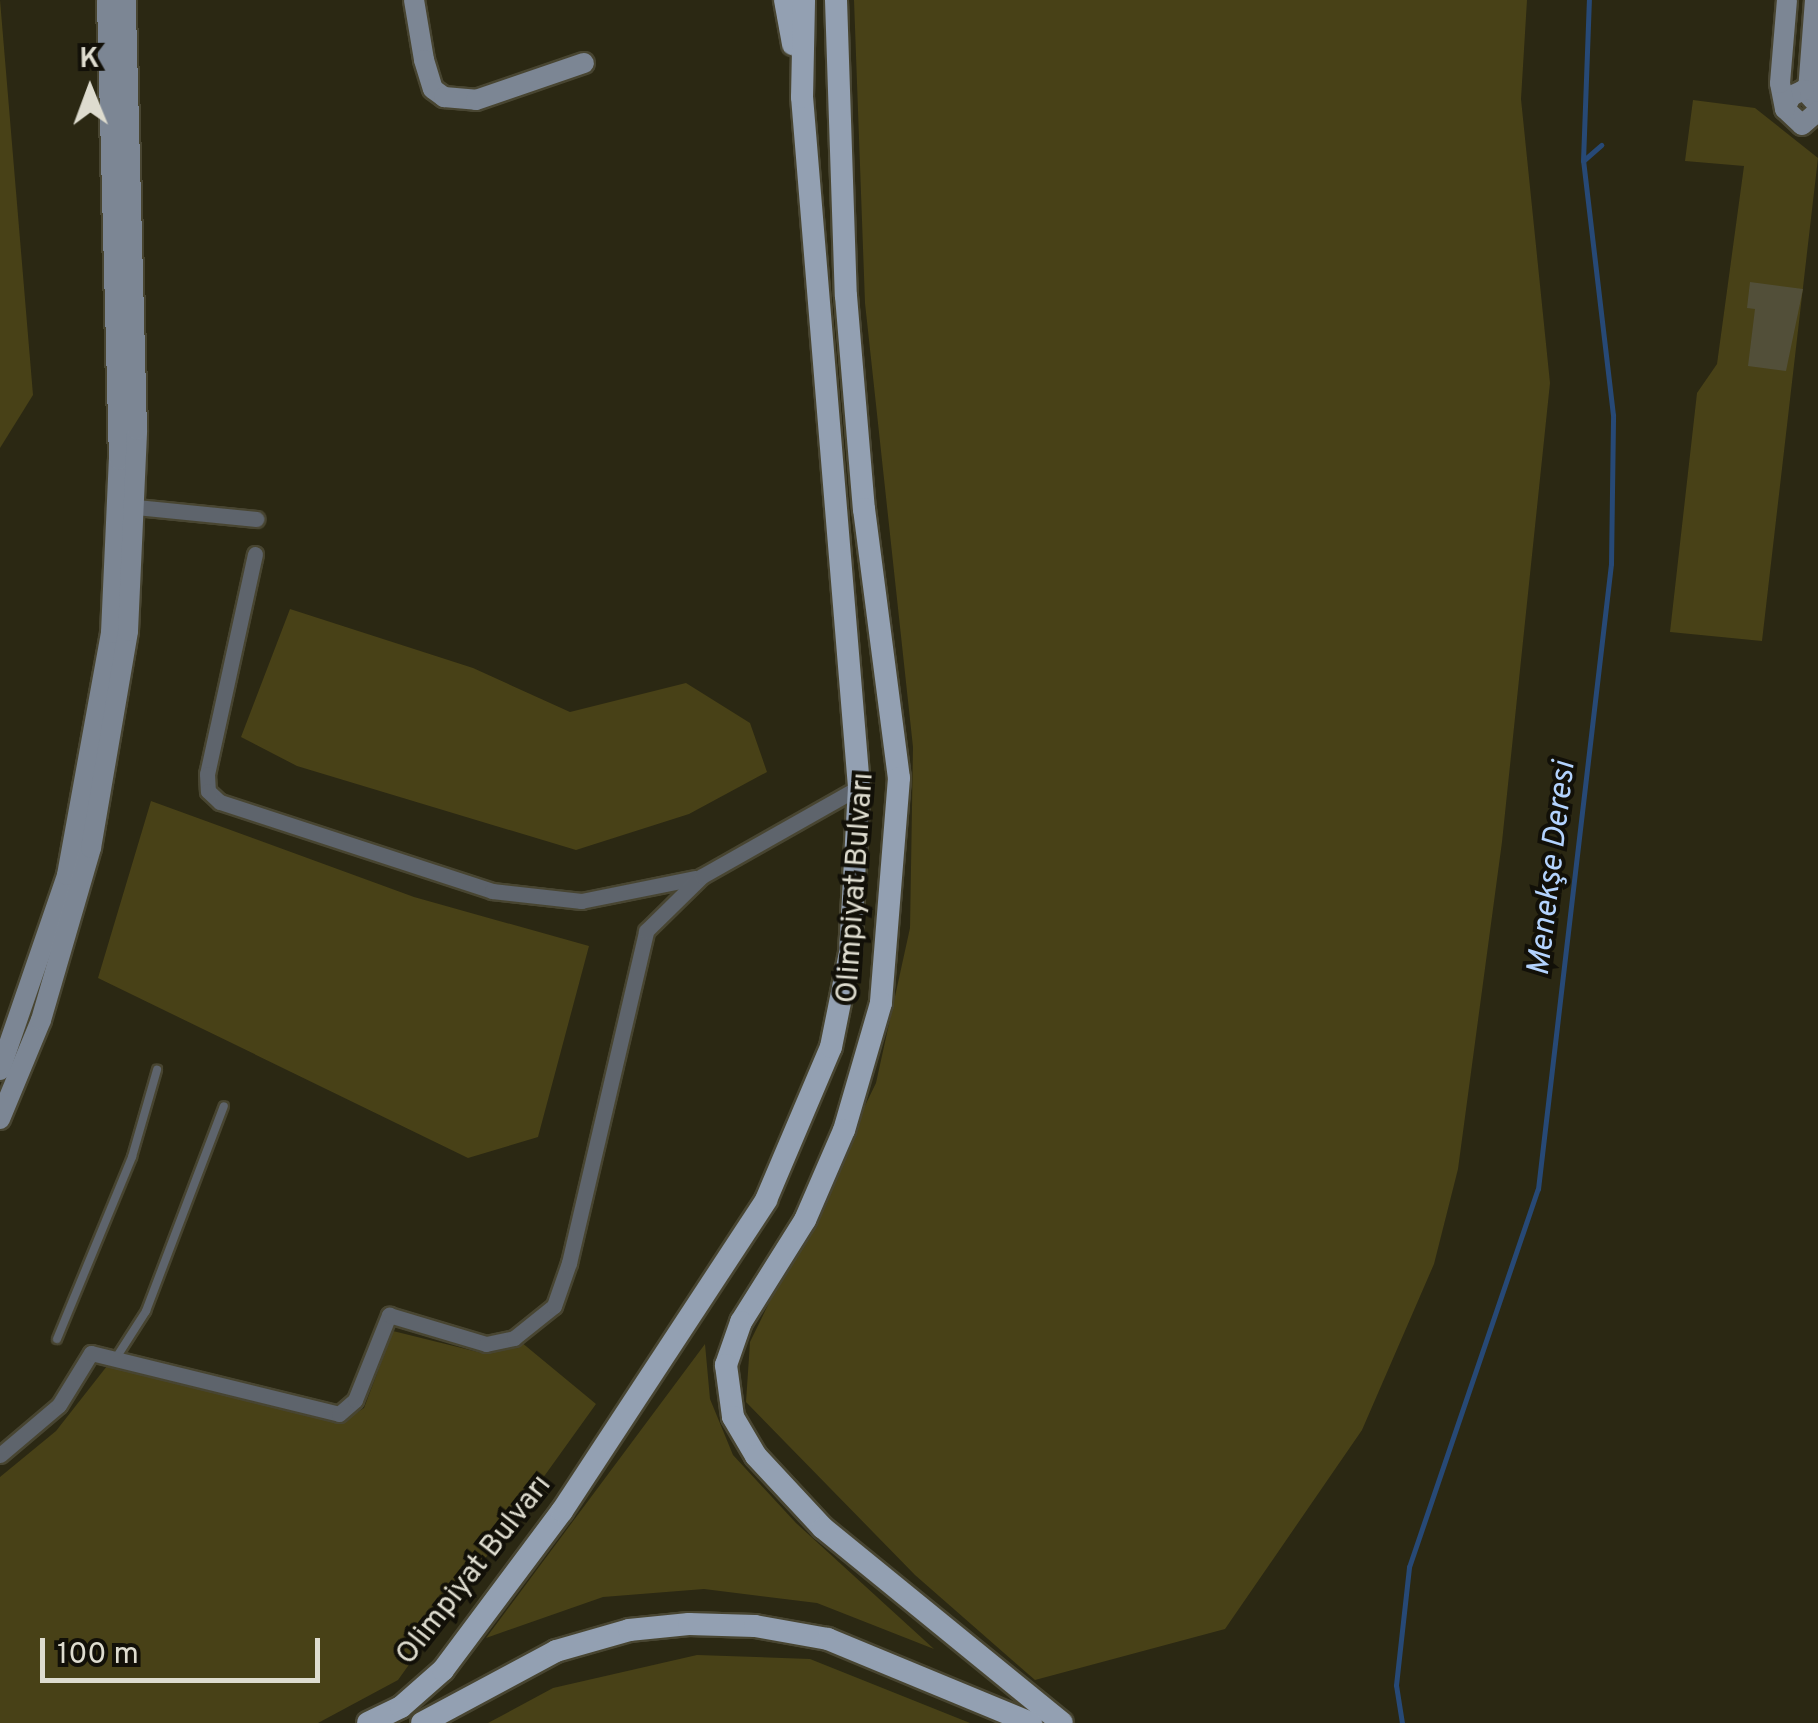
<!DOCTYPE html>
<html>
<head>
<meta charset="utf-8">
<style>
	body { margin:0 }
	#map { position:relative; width:1818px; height:1723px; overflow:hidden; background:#2b2813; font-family:Overpass,sans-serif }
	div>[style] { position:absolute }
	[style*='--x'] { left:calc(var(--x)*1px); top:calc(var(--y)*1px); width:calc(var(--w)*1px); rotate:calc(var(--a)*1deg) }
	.green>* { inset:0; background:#484117 }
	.stream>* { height:5px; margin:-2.5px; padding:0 2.5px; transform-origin:2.5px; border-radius:2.5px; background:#274976 }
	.building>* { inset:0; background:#524f39 }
	.roads { filter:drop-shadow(2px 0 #484531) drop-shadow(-2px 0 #484531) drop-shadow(0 2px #484531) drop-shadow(0 -2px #484531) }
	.lane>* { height:8px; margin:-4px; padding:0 4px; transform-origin:4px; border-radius:4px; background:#5e646c }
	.street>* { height:15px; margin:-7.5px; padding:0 7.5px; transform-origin:7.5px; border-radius:7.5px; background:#5e646c }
	.secondary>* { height:20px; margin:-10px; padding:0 10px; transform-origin:10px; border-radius:10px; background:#7c8694 }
	.primary>* { height:22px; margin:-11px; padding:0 11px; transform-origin:11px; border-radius:11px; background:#93a0b2 }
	span { translate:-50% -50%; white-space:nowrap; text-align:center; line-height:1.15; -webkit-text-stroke:8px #121008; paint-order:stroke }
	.street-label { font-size:30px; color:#dedccf }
	.water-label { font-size:32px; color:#b3d3fe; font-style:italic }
	.north { position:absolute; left:40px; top:40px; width:100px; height:100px; -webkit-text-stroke:8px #121008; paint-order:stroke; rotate:359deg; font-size:28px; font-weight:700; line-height:40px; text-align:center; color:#dedccf }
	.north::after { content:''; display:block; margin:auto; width:35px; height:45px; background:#dedccf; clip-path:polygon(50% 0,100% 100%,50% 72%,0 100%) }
	.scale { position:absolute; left:40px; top:1638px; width:280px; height:45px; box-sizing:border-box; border:5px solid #dedccf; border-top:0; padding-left:12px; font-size:30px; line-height:35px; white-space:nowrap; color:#dedccf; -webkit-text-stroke:8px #121008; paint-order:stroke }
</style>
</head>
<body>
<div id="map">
	<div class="green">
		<i style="clip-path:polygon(0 0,33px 395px,0 448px)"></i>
		<i style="clip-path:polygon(854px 0,1527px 0,1521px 99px,1550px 383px,1502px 842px,1458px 1169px,1434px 1264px,1362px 1430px,1225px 1629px,1035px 1680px,915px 1575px,746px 1402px,750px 1342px,876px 1083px,910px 928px,913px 747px,865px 303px)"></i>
		<i style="clip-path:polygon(1693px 100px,1755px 108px,1818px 158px,1762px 641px,1670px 632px,1697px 393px,1717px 364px,1744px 166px,1685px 161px)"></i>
		<i style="clip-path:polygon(290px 609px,473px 668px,570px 712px,686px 683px,750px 723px,767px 772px,689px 814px,576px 850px,297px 766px,241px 737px)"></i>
		<i style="clip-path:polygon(151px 801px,414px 897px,589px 946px,538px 1137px,468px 1158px,98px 978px)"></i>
		<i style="clip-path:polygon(393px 1331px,486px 1354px,521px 1342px,596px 1404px,398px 1680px,318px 1723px,0 1723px,0 1477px,56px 1431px,107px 1366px,340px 1423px,364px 1408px)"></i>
		<i style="clip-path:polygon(705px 1344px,710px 1399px,733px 1455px,796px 1523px,934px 1649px,817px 1603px,704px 1589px,603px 1597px,486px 1638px)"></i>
		<i style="clip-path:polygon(697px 1655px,810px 1659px,970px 1723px,488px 1723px,553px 1688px)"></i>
	</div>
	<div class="stream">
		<i style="--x:1584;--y:160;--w:23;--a:-41"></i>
		<i style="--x:1402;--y:1723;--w:38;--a:-99"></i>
		<i style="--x:1396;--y:1685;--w:119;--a:-83.7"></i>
		<i style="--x:1409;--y:1567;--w:399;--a:-71.2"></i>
		<i style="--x:1538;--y:1189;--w:629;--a:-83.34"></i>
		<i style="--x:1611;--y:564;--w:149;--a:-89.2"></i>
		<i style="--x:1613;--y:415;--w:256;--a:-96.7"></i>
		<i style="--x:1583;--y:161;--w:161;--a:-87.9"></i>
	</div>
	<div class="building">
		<i style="clip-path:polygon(1750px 282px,1803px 289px,1786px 371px,1748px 366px,1755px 309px,1747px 308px)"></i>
	</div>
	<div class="roads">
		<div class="lane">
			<i style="--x:57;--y:1339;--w:197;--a:-67.6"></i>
			<i style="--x:132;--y:1157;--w:91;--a:-74"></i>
			<i style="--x:116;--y:1358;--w:56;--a:-57.4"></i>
			<i style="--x:146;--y:1311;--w:219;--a:-69.2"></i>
		</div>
		<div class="street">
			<i style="--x:136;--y:507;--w:121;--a:5.7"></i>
			<i style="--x:255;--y:554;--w:225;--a:102.3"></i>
			<i style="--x:207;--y:774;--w:17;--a:87"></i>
			<i style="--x:208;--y:791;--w:16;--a:43"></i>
			<i style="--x:220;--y:802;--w:286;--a:18.1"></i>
			<i style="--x:492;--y:891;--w:90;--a:6.4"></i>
			<i style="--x:581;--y:901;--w:116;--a:-11.4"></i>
			<i style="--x:0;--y:1455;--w:77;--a:-40.3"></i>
			<i style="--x:59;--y:1405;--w:61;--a:-58.4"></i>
			<i style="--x:91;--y:1353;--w:255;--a:13.8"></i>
			<i style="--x:339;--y:1414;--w:21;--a:-41"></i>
			<i style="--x:355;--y:1400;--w:92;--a:-68.2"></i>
			<i style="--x:389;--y:1315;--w:101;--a:16.6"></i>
			<i style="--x:486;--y:1344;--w:29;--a:-12"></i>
			<i style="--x:514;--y:1338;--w:51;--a:-38.7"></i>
			<i style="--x:554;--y:1306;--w:46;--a:-70.8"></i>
			<i style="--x:569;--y:1263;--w:341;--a:-76.9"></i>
			<i style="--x:646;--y:931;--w:78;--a:-44.5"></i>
			<i style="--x:702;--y:876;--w:180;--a:-29.5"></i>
		</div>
		<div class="secondary">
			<i style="--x:414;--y:0;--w:61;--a:80.5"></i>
			<i style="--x:424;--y:60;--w:30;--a:73"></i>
			<i style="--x:433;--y:89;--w:14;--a:36"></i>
			<i style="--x:444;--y:97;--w:32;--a:5"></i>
			<i style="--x:476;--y:100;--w:114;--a:-18.9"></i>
			<i style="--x:1808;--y:91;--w:91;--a:-85.6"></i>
			<i style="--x:1818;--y:105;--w:21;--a:-133"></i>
			<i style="--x:1804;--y:90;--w:14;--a:155"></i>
			<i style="--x:1791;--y:96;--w:14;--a:115"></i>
			<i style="--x:1785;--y:109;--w:23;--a:43"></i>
			<i style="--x:1802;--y:125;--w:21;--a:-41"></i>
			<i style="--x:1785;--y:109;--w:26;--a:-101"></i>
			<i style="--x:1780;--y:83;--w:83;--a:-85.2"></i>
			<i style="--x:0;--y:1070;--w:206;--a:-71"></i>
			<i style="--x:67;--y:875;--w:246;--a:-79.7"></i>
			<i style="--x:111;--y:633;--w:173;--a:-87.4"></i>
			<i style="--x:119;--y:460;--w:460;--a:-91.5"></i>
			<i style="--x:0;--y:1119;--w:107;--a:-67.5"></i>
			<i style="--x:41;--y:1020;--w:179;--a:-73.8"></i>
			<i style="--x:91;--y:848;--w:220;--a:-80.3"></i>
			<i style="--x:128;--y:631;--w:201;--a:-87.4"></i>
			<i style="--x:137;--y:430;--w:430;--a:-91.5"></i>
		</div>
		<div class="primary">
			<i style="--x:785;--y:0;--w:45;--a:79.7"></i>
			<i style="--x:836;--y:0;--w:296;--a:88.1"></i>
			<i style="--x:846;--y:296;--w:214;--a:85.2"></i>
			<i style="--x:864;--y:509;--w:271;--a:82.6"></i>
			<i style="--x:899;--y:778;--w:226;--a:94.6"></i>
			<i style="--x:881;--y:1003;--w:132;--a:106.2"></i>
			<i style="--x:844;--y:1130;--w:98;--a:113.4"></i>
			<i style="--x:805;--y:1220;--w:120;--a:122.1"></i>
			<i style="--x:741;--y:1322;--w:46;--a:109.2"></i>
			<i style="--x:726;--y:1365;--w:52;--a:82.3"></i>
			<i style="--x:733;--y:1417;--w:45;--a:59.5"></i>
			<i style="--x:756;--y:1456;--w:98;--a:47.1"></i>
			<i style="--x:823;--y:1528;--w:308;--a:39.2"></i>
			<i style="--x:368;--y:1723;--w:37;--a:-26"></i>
			<i style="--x:401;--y:1707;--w:56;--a:-41.4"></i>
			<i style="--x:443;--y:1670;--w:199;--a:-53.2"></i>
			<i style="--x:562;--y:1511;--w:372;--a:-56.7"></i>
			<i style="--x:766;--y:1200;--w:166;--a:-67"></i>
			<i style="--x:831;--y:1047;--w:96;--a:-78.6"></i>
			<i style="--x:850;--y:953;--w:166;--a:-86.9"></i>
			<i style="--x:859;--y:787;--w:692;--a:-94.72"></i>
			<i style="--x:802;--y:97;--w:97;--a:-88.8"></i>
			<i style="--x:422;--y:1723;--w:152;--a:-28.2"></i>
			<i style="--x:556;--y:1651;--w:76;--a:-16"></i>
			<i style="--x:629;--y:1630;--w:60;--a:-5.7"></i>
			<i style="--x:689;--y:1624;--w:66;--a:1.7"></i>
			<i style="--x:755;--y:1626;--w:74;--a:10.1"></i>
			<i style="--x:828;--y:1639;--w:220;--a:22.5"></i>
		</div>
	</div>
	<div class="street-label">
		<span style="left:857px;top:888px;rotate:-86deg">Olimpiyat Bulvarı</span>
		<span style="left:475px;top:1571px;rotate:-52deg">Olimpiyat Bulvarı</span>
	</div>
	<div class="water-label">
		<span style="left:1553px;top:869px;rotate:-83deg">Menekşe Deresi</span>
	</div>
	<div class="north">K</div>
	<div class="scale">100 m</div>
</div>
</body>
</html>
